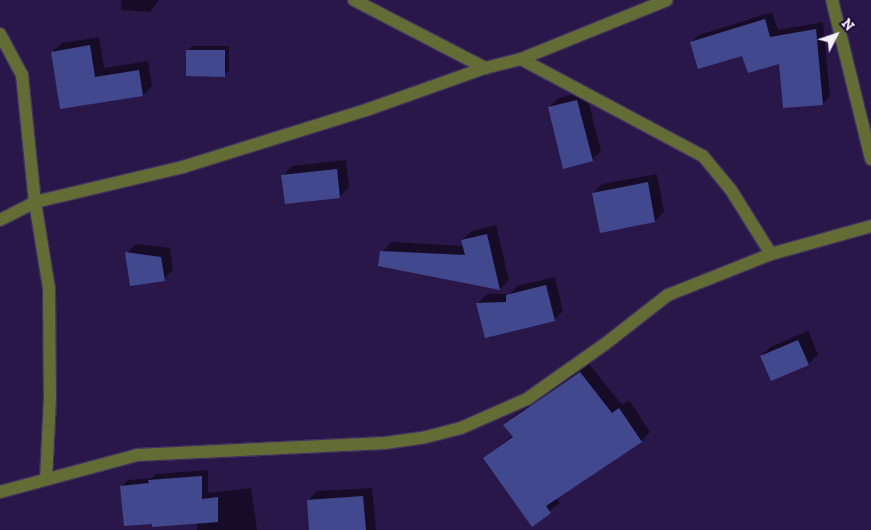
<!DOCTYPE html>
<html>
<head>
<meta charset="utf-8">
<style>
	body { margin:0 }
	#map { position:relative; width:871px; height:530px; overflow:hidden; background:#2a1749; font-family:"Zilla Slab",serif }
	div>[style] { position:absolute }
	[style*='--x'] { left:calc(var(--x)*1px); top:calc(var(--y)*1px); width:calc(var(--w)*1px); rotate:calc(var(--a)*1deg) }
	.shadow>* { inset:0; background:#0007 }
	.building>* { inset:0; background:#42488e }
	.roads { filter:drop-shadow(1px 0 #42315f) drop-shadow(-1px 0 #42315f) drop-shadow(0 1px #42315f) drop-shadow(0 -1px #42315f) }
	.minor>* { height:12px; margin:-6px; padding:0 6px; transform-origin:6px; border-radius:6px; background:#636c35 }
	span { translate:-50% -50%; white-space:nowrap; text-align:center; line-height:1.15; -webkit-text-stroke:5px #210d3e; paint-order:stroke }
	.north { position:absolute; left:811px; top:10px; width:50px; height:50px; -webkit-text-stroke:4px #210d3e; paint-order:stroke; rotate:49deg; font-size:14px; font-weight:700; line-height:20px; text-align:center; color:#f5f1ff }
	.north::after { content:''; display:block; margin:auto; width:18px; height:22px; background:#f5f1ff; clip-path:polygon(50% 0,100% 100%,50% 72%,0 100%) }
</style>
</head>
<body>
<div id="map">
	<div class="shadow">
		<i style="clip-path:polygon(122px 0,159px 0,150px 12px,121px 10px)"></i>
		<i style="clip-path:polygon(772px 12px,778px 30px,823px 22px,830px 96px,823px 104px,780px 62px,691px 42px,699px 35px)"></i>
		<i style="clip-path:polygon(99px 37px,104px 68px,148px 61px,152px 86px,143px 95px,61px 108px,52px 52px,62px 43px)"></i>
		<i style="clip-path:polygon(192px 46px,229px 46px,229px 71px,224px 75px,188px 50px)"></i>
		<i style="clip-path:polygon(586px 92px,601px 151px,592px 160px,549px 108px,558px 98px)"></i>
		<i style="clip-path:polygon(346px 160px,349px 187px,340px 197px,286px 203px,283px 175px,292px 166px)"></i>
		<i style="clip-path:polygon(657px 174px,664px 212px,655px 221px,593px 193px,602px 184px)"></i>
		<i style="clip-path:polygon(496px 225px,509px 280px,500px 289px,380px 265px,382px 252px,391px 242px,464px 246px,462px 240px,472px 231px)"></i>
		<i style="clip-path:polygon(136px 244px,170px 248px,173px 270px,164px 279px,127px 253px)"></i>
		<i style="clip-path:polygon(555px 277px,563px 311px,554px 320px,478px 303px,487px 294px,510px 294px,517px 286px)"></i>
		<i style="clip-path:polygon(808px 331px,818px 354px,809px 364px,771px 380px,761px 356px,770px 347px)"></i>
		<i style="clip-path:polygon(589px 364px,622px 405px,629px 400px,650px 432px,641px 441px,556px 498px,560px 503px,532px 525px,484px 458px,513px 435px,505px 425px,514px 416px)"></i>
		<i style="clip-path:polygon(208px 470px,208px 493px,251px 488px,257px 530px,197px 530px,197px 522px,121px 487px,128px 480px,152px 478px,156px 474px)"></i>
		<i style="clip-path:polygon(372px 488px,376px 530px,311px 530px,308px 501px,317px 491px)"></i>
	</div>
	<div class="building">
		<i style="clip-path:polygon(765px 19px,770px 37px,816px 29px,823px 105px,783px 108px,779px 64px,748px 73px,742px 56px,698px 69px,690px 42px)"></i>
		<i style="clip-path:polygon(90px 45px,95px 77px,139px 70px,143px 96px,60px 109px,51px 52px)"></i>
		<i style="clip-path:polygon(186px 50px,225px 50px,225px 77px,186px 76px)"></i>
		<i style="clip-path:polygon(577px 100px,593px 161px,563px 169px,548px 107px)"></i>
		<i style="clip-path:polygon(337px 169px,340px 198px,285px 204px,281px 175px)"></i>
		<i style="clip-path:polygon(648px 182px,655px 222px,600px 233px,592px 193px)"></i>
		<i style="clip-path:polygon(487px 234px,500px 290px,378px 266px,380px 251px,465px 255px,461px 240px)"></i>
		<i style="clip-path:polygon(125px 252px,161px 257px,165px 281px,130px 286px)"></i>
		<i style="clip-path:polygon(546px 285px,555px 321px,485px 338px,476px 303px,506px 302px,506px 295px)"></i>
		<i style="clip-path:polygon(798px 340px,809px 365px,771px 381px,760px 356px)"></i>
		<i style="clip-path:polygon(580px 372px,612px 413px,619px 408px,642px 442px,546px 506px,551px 513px,532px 527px,483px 458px,513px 437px,503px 425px)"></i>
		<i style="clip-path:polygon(202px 476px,202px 499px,218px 497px,218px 522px,152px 527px,152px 524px,124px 526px,120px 486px,149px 483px,148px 480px)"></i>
		<i style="clip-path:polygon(363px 496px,366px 530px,309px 530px,307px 500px)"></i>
	</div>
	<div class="roads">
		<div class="minor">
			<i style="--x:354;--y:0;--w:148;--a:27.4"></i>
			<i style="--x:832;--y:0;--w:164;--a:76.2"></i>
			<i style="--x:0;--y:34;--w:47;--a:61.8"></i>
			<i style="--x:22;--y:75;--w:128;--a:84.2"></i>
			<i style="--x:35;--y:202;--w:87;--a:80.8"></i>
			<i style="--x:49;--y:288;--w:110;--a:89.5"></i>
			<i style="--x:50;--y:398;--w:81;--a:92.8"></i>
			<i style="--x:521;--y:59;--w:206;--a:28.1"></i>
			<i style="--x:703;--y:156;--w:44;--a:50.5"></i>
			<i style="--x:731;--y:190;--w:75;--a:58"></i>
			<i style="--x:0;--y:220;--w:39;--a:-27"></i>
			<i style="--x:35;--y:202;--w:152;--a:-13.3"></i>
			<i style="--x:183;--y:167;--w:195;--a:-17.3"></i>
			<i style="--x:369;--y:109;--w:123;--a:-19.5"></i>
			<i style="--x:485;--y:68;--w:37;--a:-14"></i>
			<i style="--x:521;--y:59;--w:157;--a:-22"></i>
			<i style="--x:0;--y:492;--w:142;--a:-15.1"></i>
			<i style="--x:137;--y:455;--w:248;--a:-2.8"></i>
			<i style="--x:385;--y:443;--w:37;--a:-8"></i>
			<i style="--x:422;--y:438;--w:40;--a:-14.4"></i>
			<i style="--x:461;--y:428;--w:72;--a:-23.7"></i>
			<i style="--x:527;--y:399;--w:95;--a:-35.2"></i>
			<i style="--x:605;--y:344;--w:80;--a:-37.9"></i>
			<i style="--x:668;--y:295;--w:111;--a:-21.7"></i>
			<i style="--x:771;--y:254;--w:104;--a:-15.6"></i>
		</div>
	</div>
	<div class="north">N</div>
</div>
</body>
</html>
